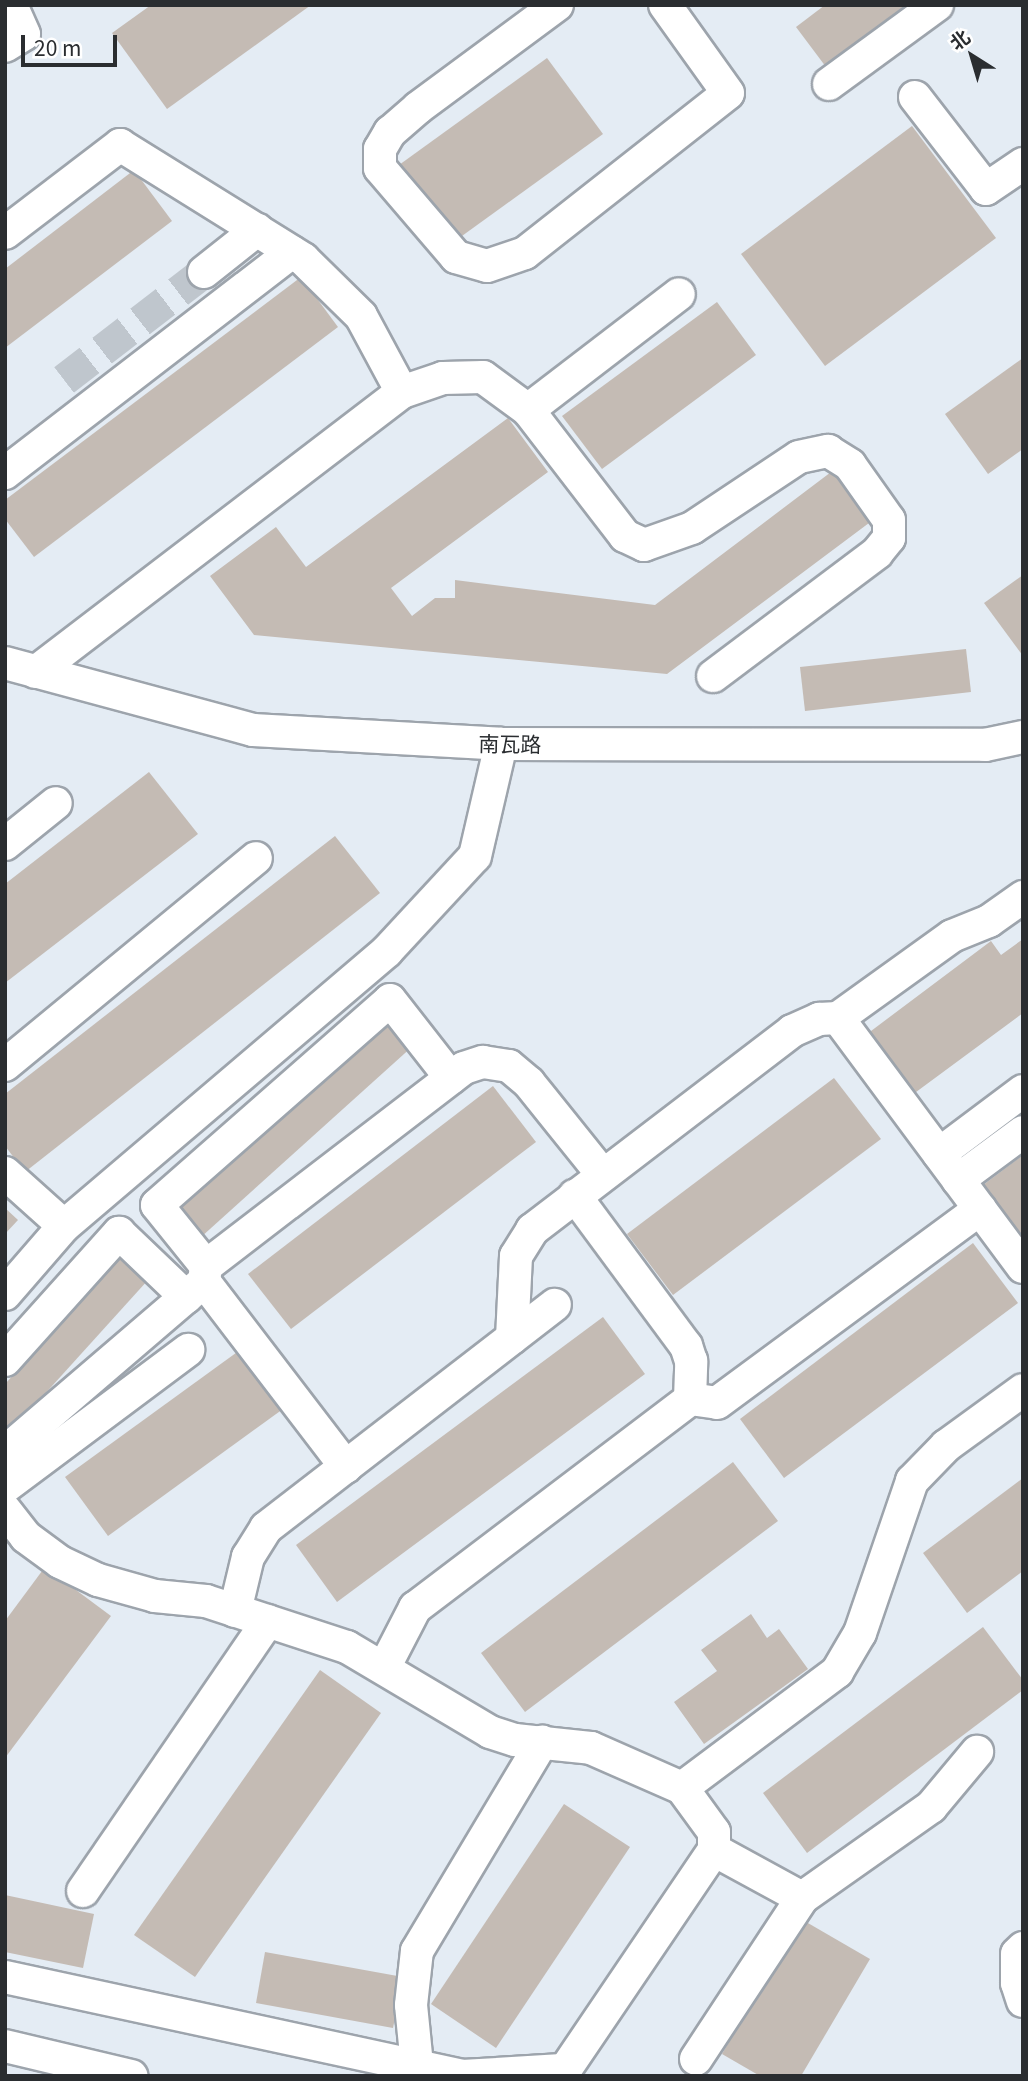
<!DOCTYPE html>
<html>
<head>
<meta charset="utf-8">
<style>
	body { margin:0 }
	#map { position:relative; width:1028px; height:2081px; overflow:hidden; background:#e4ecf4; font-family:Georgia,"Noto Sans SC",serif }
	div>[style] { position:absolute }
	[style*='--x'] { left:calc(var(--x)*1px); top:calc(var(--y)*1px); width:calc(var(--w)*1px); rotate:calc(var(--a)*1deg) }
	.building>* { inset:0; background:#c4bbb4 }
	.minor-tunnel>* { height:32px; margin-top:-16px; transform-origin:0; background:repeating-linear-gradient(90deg,#bfc6cd 0 32px,transparent 0 48px) }
	.roads { filter:drop-shadow(2px 0 #9da4ac) drop-shadow(-2px 0 #9da4ac) drop-shadow(0 2px #9da4ac) drop-shadow(0 -2px #9da4ac) }
	.minor>* { height:32px; margin:-16px; padding:0 16px; transform-origin:16px; border-radius:16px; background:#fff }
	span { translate:-50% -50%; white-space:nowrap; text-align:center; line-height:1.15; -webkit-text-stroke:6px #fff; paint-order:stroke }
	.street-label { font-size:21px; color:#2a2d30 }
	.frame { position:absolute; inset:0; border:7px solid #2a2d30; pointer-events:none }
	.north { position:absolute; left:937px; top:21px; width:70px; height:70px; -webkit-text-stroke:5px #fff; paint-order:stroke; rotate:323deg; font-size:19px; font-weight:700; line-height:28px; text-align:center; color:#2a2d30 }
	.north::after { content:''; display:block; margin:auto; width:24px; height:32px; background:#2a2d30; clip-path:polygon(50% 0,100% 100%,50% 72%,0 100%) }
	.scale { position:absolute; left:21px; top:35px; width:96px; height:32px; box-sizing:border-box; border:4px solid #2a2d30; border-top:0; padding-left:9px; font-size:21px; line-height:24px; white-space:nowrap; color:#2a2d30; -webkit-text-stroke:5px #fff; paint-order:stroke }
</style>
</head>
<body>
<div id="map">
	<div class="building">
		<i style="clip-path:polygon(151px 5px,311px 5px,167px 109px,112px 33px)"></i>
		<i style="clip-path:polygon(825px 5px,909px 5px,826px 67px,796px 27px)"></i>
		<i style="clip-path:polygon(547px 58px,603px 134px,455px 241px,399px 165px)"></i>
		<i style="clip-path:polygon(912px 126px,996px 238px,825px 366px,741px 254px)"></i>
		<i style="clip-path:polygon(134px 170px,172px 221px,5px 348px,5px 269px)"></i>
		<i style="clip-path:polygon(301px 277px,338px 327px,34px 557px,5px 519px,5px 500px)"></i>
		<i style="clip-path:polygon(717px 302px,756px 355px,602px 469px,562px 416px)"></i>
		<i style="clip-path:polygon(1023px 358px,1023px 449px,988px 474px,945px 414px)"></i>
		<i style="clip-path:polygon(508px 418px,548px 472px,391px 588px,412px 616px,435px 598px,455px 598px,455px 580px,655px 605px,839px 466px,877px 517px,667px 674px,254px 635px,210px 576px,276px 527px,306px 567px)"></i>
		<i style="clip-path:polygon(1023px 575px,1023px 656px,984px 603px)"></i>
		<i style="clip-path:polygon(966px 649px,971px 692px,805px 711px,800px 667px)"></i>
		<i style="clip-path:polygon(149px 772px,198px 834px,5px 983px,5px 884px)"></i>
		<i style="clip-path:polygon(335px 836px,380px 893px,25px 1172px,5px 1146px,5px 1094px)"></i>
		<i style="clip-path:polygon(1023px 939px,1023px 1013px,912px 1095px,867px 1034px,991px 941px,1001px 955px)"></i>
		<i style="clip-path:polygon(388px 1015px,414px 1045px,200px 1238px,173px 1209px)"></i>
		<i style="clip-path:polygon(834px 1078px,881px 1139px,673px 1295px,627px 1234px)"></i>
		<i style="clip-path:polygon(493px 1086px,536px 1142px,291px 1329px,248px 1274px)"></i>
		<i style="clip-path:polygon(1023px 1155px,1023px 1247px,979px 1188px)"></i>
		<i style="clip-path:polygon(5px 1208px,18px 1220px,5px 1234px)"></i>
		<i style="clip-path:polygon(973px 1243px,1018px 1303px,784px 1478px,740px 1419px)"></i>
		<i style="clip-path:polygon(122px 1256px,148px 1280px,5px 1438px,5px 1384px)"></i>
		<i style="clip-path:polygon(603px 1317px,645px 1374px,337px 1602px,296px 1545px)"></i>
		<i style="clip-path:polygon(240px 1350px,283px 1409px,108px 1536px,65px 1477px)"></i>
		<i style="clip-path:polygon(733px 1462px,778px 1521px,525px 1712px,481px 1653px)"></i>
		<i style="clip-path:polygon(1023px 1478px,1023px 1571px,967px 1613px,923px 1553px)"></i>
		<i style="clip-path:polygon(45px 1567px,111px 1616px,5px 1758px,5px 1621px)"></i>
		<i style="clip-path:polygon(751px 1614px,767px 1638px,779px 1629px,808px 1669px,704px 1744px,674px 1702px,717px 1671px,701px 1650px)"></i>
		<i style="clip-path:polygon(983px 1627px,1023px 1680px,1023px 1690px,807px 1853px,763px 1793px)"></i>
		<i style="clip-path:polygon(320px 1670px,381px 1713px,195px 1977px,134px 1935px)"></i>
		<i style="clip-path:polygon(564px 1804px,630px 1847px,496px 2048px,431px 2004px)"></i>
		<i style="clip-path:polygon(5px 1895px,94px 1914px,83px 1968px,5px 1952px)"></i>
		<i style="clip-path:polygon(801px 1919px,870px 1959px,801px 2076px,760px 2076px,722px 2054px)"></i>
		<i style="clip-path:polygon(265px 1952px,403px 1977px,393px 2028px,256px 2003px)"></i>
	</div>
	<div class="minor-tunnel">
		<i style="--x:64;--y:380;--w:177;--a:-37.6"></i>
	</div>
	<div class="roads">
		<div class="minor">
			<i style="--x:557;--y:5;--w:173;--a:143.5"></i>
			<i style="--x:418;--y:108;--w:37;--a:139"></i>
			<i style="--x:390;--y:132;--w:20;--a:120"></i>
			<i style="--x:380;--y:149;--w:19;--a:90"></i>
			<i style="--x:380;--y:168;--w:117;--a:49.5"></i>
			<i style="--x:456;--y:257;--w:32;--a:16"></i>
			<i style="--x:487;--y:266;--w:40;--a:-18.9"></i>
			<i style="--x:525;--y:253;--w:258;--a:-38.2"></i>
			<i style="--x:728;--y:93;--w:108;--a:-125.6"></i>
			<i style="--x:5;--y:46;--w:22;--a:-32"></i>
			<i style="--x:24;--y:34;--w:32;--a:-114"></i>
			<i style="--x:829;--y:84;--w:134;--a:-36.2"></i>
			<i style="--x:915;--y:97;--w:116;--a:52.3"></i>
			<i style="--x:986;--y:189;--w:45;--a:-34"></i>
			<i style="--x:5;--y:233;--w:145;--a:-37.4"></i>
			<i style="--x:120;--y:145;--w:216;--a:31.9"></i>
			<i style="--x:303;--y:259;--w:81;--a:44.5"></i>
			<i style="--x:361;--y:316;--w:86;--a:61.7"></i>
			<i style="--x:402;--y:392;--w:461;--a:142.6"></i>
			<i style="--x:204;--y:272;--w:68;--a:-38.4"></i>
			<i style="--x:402;--y:392;--w:43;--a:-18.9"></i>
			<i style="--x:443;--y:378;--w:40;--a:-1.4"></i>
			<i style="--x:483;--y:377;--w:56;--a:36.3"></i>
			<i style="--x:528;--y:410;--w:159;--a:52.4"></i>
			<i style="--x:625;--y:536;--w:21;--a:25"></i>
			<i style="--x:644;--y:545;--w:51;--a:-19.5"></i>
			<i style="--x:692;--y:528;--w:128;--a:-33.6"></i>
			<i style="--x:799;--y:457;--w:30;--a:-12"></i>
			<i style="--x:828;--y:451;--w:26;--a:32"></i>
			<i style="--x:850;--y:465;--w:67;--a:54.7"></i>
			<i style="--x:889;--y:520;--w:18;--a:90"></i>
			<i style="--x:889;--y:538;--w:19;--a:129"></i>
			<i style="--x:877;--y:553;--w:205;--a:143.1"></i>
			<i style="--x:528;--y:410;--w:190;--a:-37.5"></i>
			<i style="--x:5;--y:473;--w:362;--a:-37.6"></i>
			<i style="--x:5;--y:663;--w:257;--a:15.1"></i>
			<i style="--x:253;--y:730;--w:248;--a:3.2"></i>
			<i style="--x:501;--y:744;--w:484;--a:0.1"></i>
			<i style="--x:985;--y:745;--w:39;--a:-12"></i>
			<i style="--x:5;--y:844;--w:65;--a:-38.8"></i>
			<i style="--x:838;--y:1018;--w:310;--a:53.4"></i>
			<i style="--x:5;--y:1065;--w:325;--a:-39.5"></i>
			<i style="--x:939;--y:1154;--w:105;--a:-36.9"></i>
			<i style="--x:5;--y:1173;--w:79;--a:41.9"></i>
			<i style="--x:958;--y:1180;--w:81;--a:-36.4"></i>
			<i style="--x:206;--y:1266;--w:325;--a:-37.5"></i>
			<i style="--x:464;--y:1068;--w:20;--a:-18"></i>
			<i style="--x:483;--y:1062;--w:26;--a:9"></i>
			<i style="--x:509;--y:1066;--w:26;--a:40"></i>
			<i style="--x:529;--y:1083;--w:118;--a:51.2"></i>
			<i style="--x:5;--y:1294;--w:90;--a:-49.1"></i>
			<i style="--x:64;--y:1226;--w:424;--a:-40.4"></i>
			<i style="--x:387;--y:951;--w:129;--a:-47.2"></i>
			<i style="--x:475;--y:856;--w:115;--a:-76.9"></i>
			<i style="--x:512;--y:1338;--w:82;--a:-87.2"></i>
			<i style="--x:516;--y:1256;--w:31;--a:-58"></i>
			<i style="--x:532;--y:1230;--w:327;--a:-37.4"></i>
			<i style="--x:792;--y:1031;--w:30;--a:-24"></i>
			<i style="--x:819;--y:1019;--w:19;--a:-3"></i>
			<i style="--x:838;--y:1018;--w:140;--a:-35.7"></i>
			<i style="--x:952;--y:936;--w:40;--a:-22"></i>
			<i style="--x:989;--y:921;--w:42;--a:-35.2"></i>
			<i style="--x:5;--y:1360;--w:171;--a:-48.1"></i>
			<i style="--x:119;--y:1233;--w:93;--a:43.7"></i>
			<i style="--x:690;--y:1399;--w:27;--a:8"></i>
			<i style="--x:717;--y:1403;--w:327;--a:-36.4"></i>
			<i style="--x:5;--y:1452;--w:257;--a:-40.6"></i>
			<i style="--x:346;--y:1467;--w:234;--a:-127.4"></i>
			<i style="--x:204;--y:1281;--w:15;--a:-82"></i>
			<i style="--x:206;--y:1266;--w:78;--a:-128.8"></i>
			<i style="--x:157;--y:1205;--w:310;--a:-41.3"></i>
			<i style="--x:390;--y:1000;--w:99;--a:52"></i>
			<i style="--x:5;--y:1487;--w:229;--a:-36.8"></i>
			<i style="--x:5;--y:1510;--w:34;--a:52"></i>
			<i style="--x:26;--y:1537;--w:42;--a:36.3"></i>
			<i style="--x:60;--y:1562;--w:42;--a:25.3"></i>
			<i style="--x:98;--y:1580;--w:59;--a:15.7"></i>
			<i style="--x:155;--y:1596;--w:51;--a:5.6"></i>
			<i style="--x:206;--y:1601;--w:148;--a:18.1"></i>
			<i style="--x:347;--y:1647;--w:166;--a:30.7"></i>
			<i style="--x:490;--y:1732;--w:26;--a:18"></i>
			<i style="--x:515;--y:1740;--w:76;--a:6"></i>
			<i style="--x:591;--y:1748;--w:99;--a:23.7"></i>
			<i style="--x:682;--y:1788;--w:54;--a:54"></i>
			<i style="--x:714;--y:1832;--w:18;--a:90"></i>
			<i style="--x:714;--y:1850;--w:273;--a:124.1"></i>
			<i style="--x:235;--y:1611;--w:56;--a:-76.5"></i>
			<i style="--x:248;--y:1557;--w:34;--a:-58"></i>
			<i style="--x:266;--y:1528;--w:365;--a:-37.7"></i>
			<i style="--x:384;--y:1668;--w:68;--a:-62.7"></i>
			<i style="--x:415;--y:1608;--w:345;--a:-37.2"></i>
			<i style="--x:690;--y:1399;--w:38;--a:-88"></i>
			<i style="--x:691;--y:1361;--w:16;--a:-108"></i>
			<i style="--x:686;--y:1346;--w:187;--a:-126.5"></i>
			<i style="--x:682;--y:1788;--w:194;--a:-36.8"></i>
			<i style="--x:837;--y:1672;--w:45;--a:-59.5"></i>
			<i style="--x:860;--y:1633;--w:161;--a:-71.1"></i>
			<i style="--x:912;--y:1481;--w:49;--a:-45.8"></i>
			<i style="--x:946;--y:1446;--w:95;--a:-36"></i>
			<i style="--x:83;--y:1891;--w:327;--a:-55.6"></i>
			<i style="--x:802;--y:1898;--w:158;--a:-35.2"></i>
			<i style="--x:931;--y:1807;--w:72;--a:-50.1"></i>
			<i style="--x:1023;--y:1948;--w:8;--a:135"></i>
			<i style="--x:1017;--y:1954;--w:29;--a:90"></i>
			<i style="--x:1017;--y:1983;--w:19;--a:72"></i>
			<i style="--x:5;--y:1977;--w:468;--a:12.2"></i>
			<i style="--x:462;--y:2076;--w:100;--a:-3.4"></i>
			<i style="--x:5;--y:2046;--w:130;--a:13.4"></i>
			<i style="--x:696;--y:2059;--w:193;--a:-56.6"></i>
			<i style="--x:802;--y:1898;--w:100;--a:-151.4"></i>
			<i style="--x:417;--y:2065;--w:60;--a:-95.7"></i>
			<i style="--x:411;--y:2005;--w:54;--a:-83.7"></i>
			<i style="--x:417;--y:1951;--w:244;--a:-59.1"></i>
		</div>
	</div>
	<div class="street-label">
		<span style="left:510px;top:743px;rotate:1deg">南瓦路</span>
	</div>
	<div class="frame"></div>
	<div class="north">北</div>
	<div class="scale">20 m</div>
</div>
</body>
</html>
